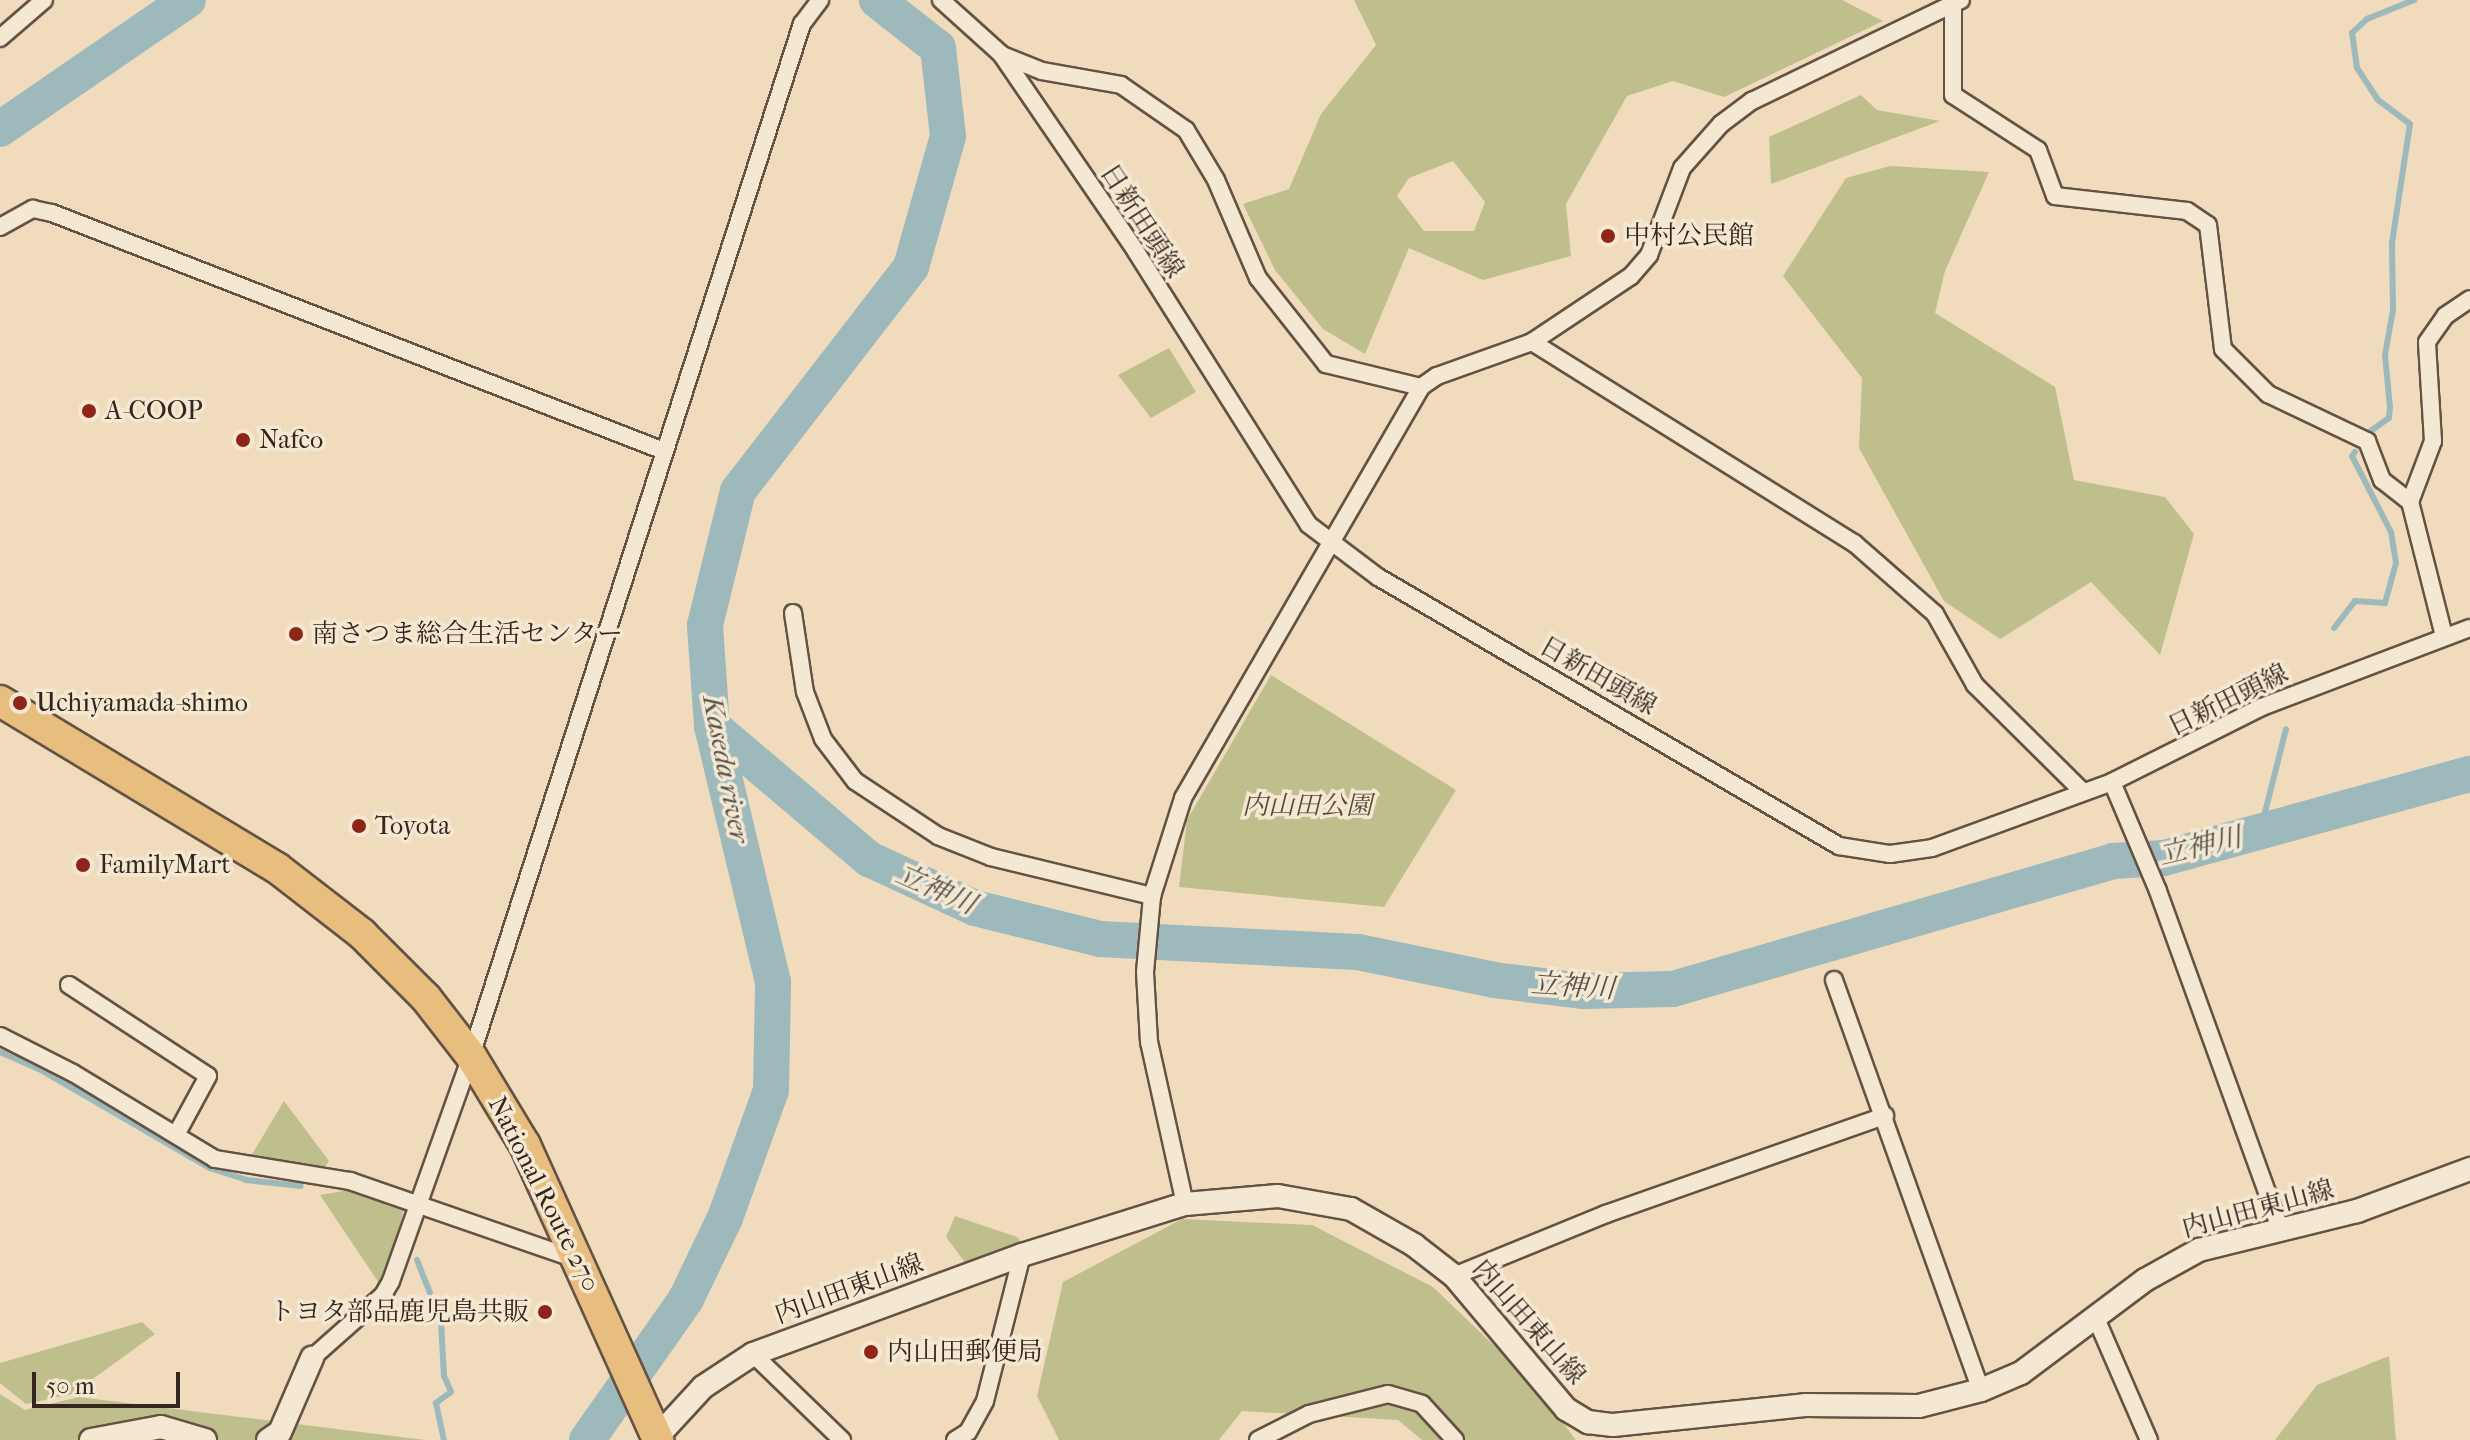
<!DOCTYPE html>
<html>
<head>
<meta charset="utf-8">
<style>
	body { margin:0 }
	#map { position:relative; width:2470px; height:1440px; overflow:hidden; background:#f0dcbc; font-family:"IM FELL French Canon","Noto Serif JP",serif }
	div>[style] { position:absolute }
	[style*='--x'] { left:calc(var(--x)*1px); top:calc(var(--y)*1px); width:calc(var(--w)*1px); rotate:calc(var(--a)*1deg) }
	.green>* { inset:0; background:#bebf8d }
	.stream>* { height:6px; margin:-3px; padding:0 3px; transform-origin:3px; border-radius:3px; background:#9eb9bb }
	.river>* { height:36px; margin:-18px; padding:0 18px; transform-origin:18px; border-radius:18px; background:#9eb9bb }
	.roads { filter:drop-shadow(2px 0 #645344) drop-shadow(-2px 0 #645344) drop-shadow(0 2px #645344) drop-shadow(0 -2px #645344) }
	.street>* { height:16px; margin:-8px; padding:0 8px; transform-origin:8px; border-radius:8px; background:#f5e8d3 }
	.secondary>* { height:22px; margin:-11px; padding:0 11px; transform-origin:11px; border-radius:11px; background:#f5e8d3 }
	.highway>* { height:30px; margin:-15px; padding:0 15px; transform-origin:15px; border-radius:15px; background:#e8be7e }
	.dots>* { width:22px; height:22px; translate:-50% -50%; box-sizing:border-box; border:4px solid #f5e8d3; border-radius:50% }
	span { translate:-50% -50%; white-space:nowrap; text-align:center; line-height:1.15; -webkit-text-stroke:7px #f5e8d3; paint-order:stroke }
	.street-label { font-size:26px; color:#35251c }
	.poi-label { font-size:26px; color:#35251c }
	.left { translate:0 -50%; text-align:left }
	.right { translate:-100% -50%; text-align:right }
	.park-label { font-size:26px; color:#574c38; font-style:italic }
	.water-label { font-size:28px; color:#54514c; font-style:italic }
	.scale { position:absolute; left:32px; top:1372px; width:148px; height:36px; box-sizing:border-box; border:4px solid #35251c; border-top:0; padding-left:10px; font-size:24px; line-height:28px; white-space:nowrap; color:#35251c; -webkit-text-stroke:6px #f5e8d3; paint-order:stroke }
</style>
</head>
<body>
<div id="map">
	<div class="green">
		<i style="clip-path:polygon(evenodd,1354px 0,1842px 0,1883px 21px,1724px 97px,1673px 81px,1627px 96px,1566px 204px,1571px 256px,1483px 280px,1409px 248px,1365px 354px,1323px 329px,1275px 270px,1243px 204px,1289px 189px,1321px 114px,1376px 45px,1354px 0,1453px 161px,1485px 202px,1474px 231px,1424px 231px,1397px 196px,1409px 178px,1453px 161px)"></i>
		<i style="clip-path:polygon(1861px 95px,1877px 110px,1940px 121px,1771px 184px,1769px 137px)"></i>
		<i style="clip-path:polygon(1890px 166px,1989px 172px,1945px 271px,1935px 313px,2055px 387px,2074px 480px,2165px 497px,2194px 534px,2160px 655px,2091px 582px,2000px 639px,1944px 601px,1859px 448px,1862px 378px,1783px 276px,1846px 178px)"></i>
		<i style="clip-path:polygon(1169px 348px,1196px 392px,1151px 418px,1118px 375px)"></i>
		<i style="clip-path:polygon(1271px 675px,1456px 790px,1384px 907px,1179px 887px,1187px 820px)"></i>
		<i style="clip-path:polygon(284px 1101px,329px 1161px,323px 1170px,251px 1156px)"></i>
		<i style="clip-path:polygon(348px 1190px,405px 1205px,389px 1269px,379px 1283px,320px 1195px)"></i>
		<i style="clip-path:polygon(955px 1216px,1017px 1237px,1023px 1244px,966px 1264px,946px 1237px)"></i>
		<i style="clip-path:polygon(1182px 1219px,1312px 1225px,1433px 1287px,1530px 1380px,1576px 1440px,1422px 1440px,1398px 1420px,1242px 1411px,1219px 1440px,1059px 1440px,1037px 1396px,1063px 1282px)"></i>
		<i style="clip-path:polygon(142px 1322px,155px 1334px,72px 1394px,26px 1404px,0 1383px,0 1363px)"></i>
		<i style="clip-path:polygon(2389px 1356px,2396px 1440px,2275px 1440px,2317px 1385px)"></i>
		<i style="clip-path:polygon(0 1394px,25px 1410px,79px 1397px,425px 1440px,0 1440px)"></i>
	</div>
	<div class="stream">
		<i style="--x:2368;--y:433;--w:26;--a:-36"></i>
		<i style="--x:2389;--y:418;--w:11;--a:-85"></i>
		<i style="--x:2390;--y:407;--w:52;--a:-95.5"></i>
		<i style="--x:2385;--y:355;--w:46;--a:-79.9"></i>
		<i style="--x:2393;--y:310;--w:67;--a:-90.9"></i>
		<i style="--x:2392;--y:243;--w:120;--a:-81.4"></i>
		<i style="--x:2410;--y:124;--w:40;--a:-143"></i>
		<i style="--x:2378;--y:100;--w:38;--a:-123"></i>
		<i style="--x:2357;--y:68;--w:35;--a:-98"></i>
		<i style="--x:2352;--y:33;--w:21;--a:-43"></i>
		<i style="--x:2367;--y:19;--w:51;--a:-22"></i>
		<i style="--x:2334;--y:628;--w:34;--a:-52"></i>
		<i style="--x:2355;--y:601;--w:30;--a:4"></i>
		<i style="--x:2385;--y:603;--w:41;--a:-74.6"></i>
		<i style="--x:2396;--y:563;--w:31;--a:-99"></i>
		<i style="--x:2391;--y:532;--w:85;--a:-117.2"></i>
		<i style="--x:2352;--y:456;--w:5;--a:-53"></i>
		<i style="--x:2260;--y:832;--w:106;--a:-75.8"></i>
		<i style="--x:0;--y:1052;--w:43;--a:23.6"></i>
		<i style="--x:39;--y:1069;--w:198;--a:30.1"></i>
		<i style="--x:210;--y:1168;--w:38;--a:18"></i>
		<i style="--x:246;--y:1180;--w:55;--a:6.2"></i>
		<i style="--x:417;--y:1260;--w:66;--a:68.5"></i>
		<i style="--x:441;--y:1321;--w:55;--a:86.9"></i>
		<i style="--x:444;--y:1376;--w:17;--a:66"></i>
		<i style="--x:451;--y:1392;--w:19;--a:144"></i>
		<i style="--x:436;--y:1403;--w:38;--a:78"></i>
	</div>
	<div class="river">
		<i style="--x:0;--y:129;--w:228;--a:-34.5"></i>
		<i style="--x:712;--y:726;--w:206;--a:40.3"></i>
		<i style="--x:869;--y:859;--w:117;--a:24.8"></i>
		<i style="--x:975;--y:908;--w:129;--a:13.9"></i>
		<i style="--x:1100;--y:939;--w:258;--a:2.9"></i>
		<i style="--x:1358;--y:952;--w:139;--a:11.6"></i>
		<i style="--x:1494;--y:980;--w:89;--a:7.1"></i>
		<i style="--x:1582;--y:991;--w:91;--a:-1.3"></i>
		<i style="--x:1673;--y:989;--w:458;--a:-16.2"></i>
		<i style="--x:2113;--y:861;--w:51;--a:-3.4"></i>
		<i style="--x:2164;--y:858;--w:317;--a:-15.4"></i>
		<i style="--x:587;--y:1440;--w:172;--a:-54.9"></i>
		<i style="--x:686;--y:1299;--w:90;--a:-64.3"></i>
		<i style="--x:725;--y:1218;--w:136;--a:-70.2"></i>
		<i style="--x:771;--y:1090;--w:108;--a:-88.9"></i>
		<i style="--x:773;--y:982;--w:263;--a:-103.4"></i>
		<i style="--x:712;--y:726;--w:101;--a:-94"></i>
		<i style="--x:705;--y:625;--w:138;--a:-76.2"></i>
		<i style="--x:738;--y:491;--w:283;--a:-52.3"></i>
		<i style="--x:911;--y:267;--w:136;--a:-74.2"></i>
		<i style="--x:948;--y:136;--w:89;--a:-96.5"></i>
		<i style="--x:938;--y:48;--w:78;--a:-141.8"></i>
	</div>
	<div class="roads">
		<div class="street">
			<i style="--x:941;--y:0;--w:81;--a:42"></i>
			<i style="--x:1001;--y:54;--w:237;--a:55.6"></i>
			<i style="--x:1135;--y:250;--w:325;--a:57.7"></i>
			<i style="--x:1309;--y:525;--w:86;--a:37"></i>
			<i style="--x:1378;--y:577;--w:534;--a:30.26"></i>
			<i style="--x:1839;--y:846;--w:52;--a:8.9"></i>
			<i style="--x:1890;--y:854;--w:42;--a:-8.1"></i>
			<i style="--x:1932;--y:848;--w:192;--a:-20.1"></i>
			<i style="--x:2112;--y:782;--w:168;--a:-26.6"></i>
			<i style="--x:2262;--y:707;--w:222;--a:-20.8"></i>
			<i style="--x:1953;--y:7;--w:88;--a:90"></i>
			<i style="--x:1953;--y:95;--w:101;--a:32.9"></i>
			<i style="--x:2038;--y:150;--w:49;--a:69.7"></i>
			<i style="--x:2055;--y:196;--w:133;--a:6.5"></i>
			<i style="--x:2187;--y:211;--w:25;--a:34"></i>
			<i style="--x:2208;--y:225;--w:125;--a:83.1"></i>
			<i style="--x:2223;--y:349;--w:64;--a:45"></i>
			<i style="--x:2268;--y:394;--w:110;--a:25.4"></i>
			<i style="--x:2367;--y:441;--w:42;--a:69"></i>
			<i style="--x:2382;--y:480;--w:36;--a:38"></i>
			<i style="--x:0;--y:38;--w:58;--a:-40.8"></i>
			<i style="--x:1002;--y:55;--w:43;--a:21.8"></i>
			<i style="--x:1042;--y:71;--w:80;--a:10"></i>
			<i style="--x:1121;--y:85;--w:79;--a:34.7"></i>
			<i style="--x:1186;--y:130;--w:58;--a:59"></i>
			<i style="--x:1216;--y:180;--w:107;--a:66.8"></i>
			<i style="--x:1258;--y:278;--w:110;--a:51.7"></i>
			<i style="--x:1326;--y:364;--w:98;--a:13.6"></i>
			<i style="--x:0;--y:227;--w:38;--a:-29"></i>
			<i style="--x:33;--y:209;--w:19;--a:12"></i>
			<i style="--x:52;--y:213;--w:657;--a:21.25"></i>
			<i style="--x:1532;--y:342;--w:380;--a:32"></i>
			<i style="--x:1854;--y:543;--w:108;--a:41.2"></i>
			<i style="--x:1935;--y:614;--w:81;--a:60.6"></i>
			<i style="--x:1975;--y:685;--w:151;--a:44.7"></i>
			<i style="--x:793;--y:613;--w:80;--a:81.4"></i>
			<i style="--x:805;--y:692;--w:50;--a:69"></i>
			<i style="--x:823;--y:739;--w:53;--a:52.7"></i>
			<i style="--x:855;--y:781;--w:100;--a:33.5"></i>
			<i style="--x:938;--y:836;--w:57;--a:21.6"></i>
			<i style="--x:991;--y:857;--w:166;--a:13.6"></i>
			<i style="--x:2444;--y:636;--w:138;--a:-104.2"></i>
			<i style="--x:2410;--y:502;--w:65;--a:-69.3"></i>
			<i style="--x:2433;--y:441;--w:99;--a:-93.5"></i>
			<i style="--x:2427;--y:342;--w:32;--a:-55"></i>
			<i style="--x:2445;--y:316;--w:30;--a:-34"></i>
			<i style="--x:2112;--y:782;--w:118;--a:67.1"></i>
			<i style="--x:2158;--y:891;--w:361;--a:70.1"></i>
			<i style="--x:1834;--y:980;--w:436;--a:70.3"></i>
			<i style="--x:69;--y:985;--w:166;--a:33.2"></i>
			<i style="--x:208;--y:1076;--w:67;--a:118.5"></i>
			<i style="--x:0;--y:1036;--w:82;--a:26.9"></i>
			<i style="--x:73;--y:1073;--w:166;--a:31.2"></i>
			<i style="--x:215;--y:1159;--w:137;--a:9.3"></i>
			<i style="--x:350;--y:1181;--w:241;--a:19.1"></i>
			<i style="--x:1185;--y:1204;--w:166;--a:-102.5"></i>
			<i style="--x:1149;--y:1042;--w:70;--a:-93.3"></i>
			<i style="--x:1145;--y:972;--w:76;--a:-84.7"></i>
			<i style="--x:1152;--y:896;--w:103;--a:-72.4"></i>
			<i style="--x:1183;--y:798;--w:475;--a:-59.9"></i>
			<i style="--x:1421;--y:387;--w:19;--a:-35"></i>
			<i style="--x:1437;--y:376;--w:101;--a:-19.7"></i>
			<i style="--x:1532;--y:342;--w:119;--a:-33.7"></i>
			<i style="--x:1631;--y:276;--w:28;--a:-49"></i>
			<i style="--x:1649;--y:255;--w:93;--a:-69.2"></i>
			<i style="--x:1682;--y:168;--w:59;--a:-48.4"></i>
			<i style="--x:1721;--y:124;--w:39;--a:-37"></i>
			<i style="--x:1752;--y:101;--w:232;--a:-25.8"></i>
			<i style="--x:1454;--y:1276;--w:164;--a:-22.2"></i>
			<i style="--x:1606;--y:1214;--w:296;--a:-19.4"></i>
			<i style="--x:2095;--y:1316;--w:135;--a:66.5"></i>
			<i style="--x:753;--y:1354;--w:124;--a:44"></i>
			<i style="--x:312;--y:1358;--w:95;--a:-41.6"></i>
			<i style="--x:383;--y:1295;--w:16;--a:-60"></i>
			<i style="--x:391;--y:1281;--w:239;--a:-70.4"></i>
			<i style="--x:471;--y:1056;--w:1084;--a:-72.22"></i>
			<i style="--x:802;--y:24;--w:30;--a:-53"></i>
			<i style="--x:955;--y:1440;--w:15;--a:-32"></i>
			<i style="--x:968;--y:1432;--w:35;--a:-61"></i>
			<i style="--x:985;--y:1401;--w:151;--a:-75.8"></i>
			<i style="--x:1258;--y:1440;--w:57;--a:-27"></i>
			<i style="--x:1309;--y:1414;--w:81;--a:-14.2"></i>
			<i style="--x:1388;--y:1394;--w:35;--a:16"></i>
			<i style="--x:1422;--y:1404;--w:49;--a:47.5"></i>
		</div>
		<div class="secondary">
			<i style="--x:657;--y:1437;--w:68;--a:-47.4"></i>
			<i style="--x:703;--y:1387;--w:60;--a:-33.4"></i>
			<i style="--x:753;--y:1354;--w:287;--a:-20.2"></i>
			<i style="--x:1022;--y:1255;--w:171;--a:-17.4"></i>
			<i style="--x:1185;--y:1204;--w:93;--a:-4.9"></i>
			<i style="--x:1278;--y:1196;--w:74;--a:10.1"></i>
			<i style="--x:1351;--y:1209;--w:73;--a:29.7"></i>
			<i style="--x:1414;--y:1245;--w:51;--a:37.8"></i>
			<i style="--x:1454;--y:1276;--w:174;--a:49.9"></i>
			<i style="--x:1566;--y:1409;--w:26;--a:31"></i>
			<i style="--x:1588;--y:1422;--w:25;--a:7"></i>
			<i style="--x:1613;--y:1425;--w:193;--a:-5.9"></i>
			<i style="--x:1805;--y:1405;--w:114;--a:0.5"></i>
			<i style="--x:1919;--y:1406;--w:64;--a:-14.5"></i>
			<i style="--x:1981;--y:1390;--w:43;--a:-23"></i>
			<i style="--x:2021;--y:1373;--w:155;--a:-36.9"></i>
			<i style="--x:2145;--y:1280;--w:62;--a:-29.1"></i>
			<i style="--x:2199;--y:1250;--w:163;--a:-13.9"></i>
			<i style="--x:2357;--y:1211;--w:121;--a:-20.4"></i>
			<i style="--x:91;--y:1440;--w:71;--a:-10.5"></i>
			<i style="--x:161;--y:1427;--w:46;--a:16.5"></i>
			<i style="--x:268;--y:1440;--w:14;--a:-34"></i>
			<i style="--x:280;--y:1432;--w:81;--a:-66.6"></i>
		</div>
		<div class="highway">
			<i style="--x:0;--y:701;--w:323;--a:31.1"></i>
			<i style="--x:277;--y:868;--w:108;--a:37.8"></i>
			<i style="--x:362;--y:934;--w:91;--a:45"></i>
			<i style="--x:426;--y:998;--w:73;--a:52.2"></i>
			<i style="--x:471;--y:1056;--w:104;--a:58.8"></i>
			<i style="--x:525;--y:1145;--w:324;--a:65.7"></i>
		</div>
	</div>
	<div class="dots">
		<i style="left:1608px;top:236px;background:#8f2418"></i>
		<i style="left:89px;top:411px;background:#8f2418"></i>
		<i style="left:243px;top:440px;background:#8f2418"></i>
		<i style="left:296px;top:634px;background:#8f2418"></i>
		<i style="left:20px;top:703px;background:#8f2418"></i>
		<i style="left:359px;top:826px;background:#8f2418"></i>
		<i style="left:83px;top:865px;background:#8f2418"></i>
		<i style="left:545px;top:1312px;background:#8f2418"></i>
		<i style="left:871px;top:1352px;background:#8f2418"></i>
	</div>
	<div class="street-label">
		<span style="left:1142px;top:221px;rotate:57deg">日新田頭線</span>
		<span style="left:1598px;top:676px;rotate:30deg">日新田頭線</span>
		<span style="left:2228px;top:700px;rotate:-26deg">日新田頭線</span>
		<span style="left:544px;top:1194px;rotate:63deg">National Route 270</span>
		<span style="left:2258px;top:1209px;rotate:-15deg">内山田東山線</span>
		<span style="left:849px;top:1289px;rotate:-20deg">内山田東山線</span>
		<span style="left:1529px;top:1322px;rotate:49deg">内山田東山線</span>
	</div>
	<div class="poi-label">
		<span class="left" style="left:1624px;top:236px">中村公民館</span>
		<span class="left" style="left:105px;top:411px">A-COOP</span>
		<span class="left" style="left:259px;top:440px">Nafco</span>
		<span class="left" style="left:312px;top:634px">南さつま総合生活センター</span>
		<span class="left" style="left:36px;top:703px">Uchiyamada-shimo</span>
		<span class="left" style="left:375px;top:826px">Toyota</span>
		<span class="left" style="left:99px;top:865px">FamilyMart</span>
		<span class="right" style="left:529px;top:1312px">トヨタ部品鹿児島共販</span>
		<span class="left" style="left:887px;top:1352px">内山田郵便局</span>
	</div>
	<div class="park-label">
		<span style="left:1307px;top:806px">内山田公園</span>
	</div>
	<div class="water-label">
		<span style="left:726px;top:769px;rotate:79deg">Kaseda river</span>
		<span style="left:2200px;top:846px;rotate:-13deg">立神川</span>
		<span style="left:936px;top:889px;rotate:24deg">立神川</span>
		<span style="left:1573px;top:986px;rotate:4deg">立神川</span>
	</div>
	<div class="scale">50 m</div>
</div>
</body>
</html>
